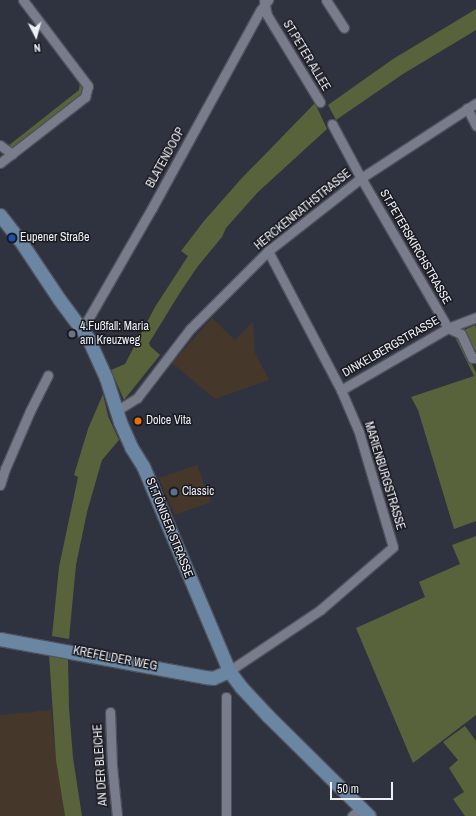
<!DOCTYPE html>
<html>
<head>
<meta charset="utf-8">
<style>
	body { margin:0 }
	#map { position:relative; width:476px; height:816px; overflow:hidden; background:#2f323f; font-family:"Archivo Narrow",sans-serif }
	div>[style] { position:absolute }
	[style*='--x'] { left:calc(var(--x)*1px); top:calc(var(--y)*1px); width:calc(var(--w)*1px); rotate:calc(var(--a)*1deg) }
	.commercial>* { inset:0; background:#45382a }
	.green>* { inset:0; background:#59633b }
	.roads { filter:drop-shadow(1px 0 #4f515c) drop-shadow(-1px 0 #4f515c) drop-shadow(0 1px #4f515c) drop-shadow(0 -1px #4f515c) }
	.street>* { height:9px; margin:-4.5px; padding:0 4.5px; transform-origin:4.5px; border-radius:4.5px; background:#797d8b }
	.secondary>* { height:13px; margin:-6.5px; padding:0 6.5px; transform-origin:6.5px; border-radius:6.5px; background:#6a86a2 }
	.dots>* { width:11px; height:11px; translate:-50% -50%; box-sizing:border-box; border:2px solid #191a20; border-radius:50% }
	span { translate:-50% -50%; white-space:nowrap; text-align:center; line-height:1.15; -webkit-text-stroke:3px #191a20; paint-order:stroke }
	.street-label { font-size:12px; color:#edeff7 }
	.poi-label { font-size:12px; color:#edeff7 }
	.left { translate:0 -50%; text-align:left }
	.north { position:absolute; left:16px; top:16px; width:40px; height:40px; -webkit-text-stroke:3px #191a20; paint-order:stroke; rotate:174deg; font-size:11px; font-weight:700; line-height:16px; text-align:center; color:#edeff7 }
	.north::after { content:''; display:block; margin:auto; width:14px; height:18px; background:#edeff7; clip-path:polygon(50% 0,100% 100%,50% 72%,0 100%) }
	.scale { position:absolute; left:330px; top:782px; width:63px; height:18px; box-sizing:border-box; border:2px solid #edeff7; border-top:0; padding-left:5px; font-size:12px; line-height:14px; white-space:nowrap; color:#edeff7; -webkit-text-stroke:3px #191a20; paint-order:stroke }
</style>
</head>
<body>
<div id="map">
	<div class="commercial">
		<i style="clip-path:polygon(212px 318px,235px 340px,253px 322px,255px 353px,269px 380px,215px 399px,172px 363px)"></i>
		<i style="clip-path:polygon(197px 465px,211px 502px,175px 515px,159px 478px)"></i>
		<i style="clip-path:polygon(51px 710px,56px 760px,65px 816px,0 816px,0 715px)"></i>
	</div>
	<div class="green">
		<i style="clip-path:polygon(476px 9px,476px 30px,403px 74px,336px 120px,328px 105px,393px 59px)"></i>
		<i style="clip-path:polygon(80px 82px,84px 87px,81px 94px,12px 148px,8px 146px,79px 90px)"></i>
		<i style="clip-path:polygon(315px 103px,327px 129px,257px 193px,226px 228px,222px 237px,198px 266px,181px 291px,149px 343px,150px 346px,160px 355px,124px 400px,111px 370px,125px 364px,155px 307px,188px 256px,181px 251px,204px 221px,241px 179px)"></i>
		<i style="clip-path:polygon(475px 325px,476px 328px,476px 357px,462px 331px)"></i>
		<i style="clip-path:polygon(458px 333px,476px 373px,476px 521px,454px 529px,418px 410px,411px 397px,474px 376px,454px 335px)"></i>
		<i style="clip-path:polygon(103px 394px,108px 416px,119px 440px,102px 460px,87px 512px,76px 565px,69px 639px,52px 636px,59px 567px,78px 477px,74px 475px,88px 429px)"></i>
		<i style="clip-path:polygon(476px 536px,476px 715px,413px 763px,356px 628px,425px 597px,419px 582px,460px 564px,452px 545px)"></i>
		<i style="clip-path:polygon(49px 654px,68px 658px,69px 708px,73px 758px,82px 816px,65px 816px,56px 760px)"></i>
		<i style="clip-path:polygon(465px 726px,476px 741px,476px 816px,465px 816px,453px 799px,464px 792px,449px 768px,458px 760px,443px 742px)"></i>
	</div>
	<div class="roads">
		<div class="street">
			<i style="--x:326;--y:0;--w:33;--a:57"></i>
			<i style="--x:264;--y:1;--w:14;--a:78"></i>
			<i style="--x:267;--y:15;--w:102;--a:58.7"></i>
			<i style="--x:467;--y:108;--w:20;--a:63"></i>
			<i style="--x:332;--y:124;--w:61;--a:61.8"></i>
			<i style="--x:361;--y:178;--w:173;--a:59.9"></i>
			<i style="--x:448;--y:328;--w:14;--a:25"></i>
			<i style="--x:461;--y:334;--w:26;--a:65"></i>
			<i style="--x:472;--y:358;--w:4;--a:0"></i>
			<i style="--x:0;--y:145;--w:15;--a:37"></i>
			<i style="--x:0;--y:163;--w:108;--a:-37.8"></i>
			<i style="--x:85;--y:97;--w:11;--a:-75"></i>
			<i style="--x:88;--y:86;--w:108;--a:-127.1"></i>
			<i style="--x:81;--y:326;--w:8;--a:-40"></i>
			<i style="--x:87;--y:321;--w:130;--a:-60.1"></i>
			<i style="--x:152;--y:208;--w:225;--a:-61.3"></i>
			<i style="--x:260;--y:11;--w:14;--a:-54"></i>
			<i style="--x:341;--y:390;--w:124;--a:-30.1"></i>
			<i style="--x:448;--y:328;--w:30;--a:-21"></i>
			<i style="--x:116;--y:411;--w:25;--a:-32"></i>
			<i style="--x:137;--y:398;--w:87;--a:-52.5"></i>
			<i style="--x:190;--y:329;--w:110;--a:-45"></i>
			<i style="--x:268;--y:251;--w:118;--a:-38.1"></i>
			<i style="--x:361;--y:178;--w:137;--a:-33.1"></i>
			<i style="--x:0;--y:485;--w:17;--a:-73"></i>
			<i style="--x:5;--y:469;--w:63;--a:-66.7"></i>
			<i style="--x:30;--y:411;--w:40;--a:-63.4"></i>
			<i style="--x:229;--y:671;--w:110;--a:-33.8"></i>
			<i style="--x:320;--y:610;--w:96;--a:-40.8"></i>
			<i style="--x:393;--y:547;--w:120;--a:-106.5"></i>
			<i style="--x:359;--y:432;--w:46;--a:-113.2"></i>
			<i style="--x:341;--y:390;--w:157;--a:-117.7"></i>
			<i style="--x:110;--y:712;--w:54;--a:87.9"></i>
			<i style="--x:112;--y:766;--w:50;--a:84.3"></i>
			<i style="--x:226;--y:816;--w:119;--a:-90"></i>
			<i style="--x:352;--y:816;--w:13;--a:-45"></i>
		</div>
		<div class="secondary">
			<i style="--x:0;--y:215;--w:31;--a:52"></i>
			<i style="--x:19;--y:239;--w:72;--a:56.3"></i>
			<i style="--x:59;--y:299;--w:49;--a:53.4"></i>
			<i style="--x:88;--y:338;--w:44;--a:65.8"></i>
			<i style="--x:106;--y:378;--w:46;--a:72.3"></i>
			<i style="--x:120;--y:422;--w:27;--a:66"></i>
			<i style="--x:131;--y:447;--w:22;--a:58"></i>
			<i style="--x:143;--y:466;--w:222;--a:67.2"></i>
			<i style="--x:229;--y:671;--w:20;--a:53"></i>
			<i style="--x:241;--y:687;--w:40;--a:47"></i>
			<i style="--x:268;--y:716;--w:142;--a:44.7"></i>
			<i style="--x:0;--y:639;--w:208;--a:10.5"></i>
			<i style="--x:205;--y:677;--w:8;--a:7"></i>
			<i style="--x:213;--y:678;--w:17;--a:-24"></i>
		</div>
	</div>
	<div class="dots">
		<i style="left:12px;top:238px;background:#1a4fb4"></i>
		<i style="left:72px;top:334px;background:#6b7280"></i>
		<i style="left:138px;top:421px;background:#e8710a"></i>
		<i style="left:174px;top:492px;background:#5c6f8a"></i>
	</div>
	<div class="street-label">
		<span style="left:306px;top:56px;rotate:59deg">ST.PETER ALLEE</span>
		<span style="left:166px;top:158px;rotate:-61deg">BLATENDOOP</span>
		<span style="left:303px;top:210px;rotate:-39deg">HERCKENRATHSTRASSE</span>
		<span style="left:415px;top:247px;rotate:60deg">ST.PETERSKIRCHSTRASSE</span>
		<span style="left:391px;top:347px;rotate:-30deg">DINKELBERGSTRASSE</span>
		<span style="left:384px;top:476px;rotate:73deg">MARIENBURGSTRASSE</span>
		<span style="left:169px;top:528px;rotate:68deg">ST.TÖNISER STRASSE</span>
		<span style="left:115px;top:659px;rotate:11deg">KREFELDER WEG</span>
		<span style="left:101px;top:765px;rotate:-94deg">AN DER BLEICHE</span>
	</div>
	<div class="poi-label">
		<span class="left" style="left:20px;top:238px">Eupener Straße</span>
		<span class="left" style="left:80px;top:334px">4.Fußfall: Maria<br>am Kreuzweg</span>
		<span class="left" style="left:146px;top:421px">Dolce Vita</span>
		<span class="left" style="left:182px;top:492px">Classic</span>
	</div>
	<div class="north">N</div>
	<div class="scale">50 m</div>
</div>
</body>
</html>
